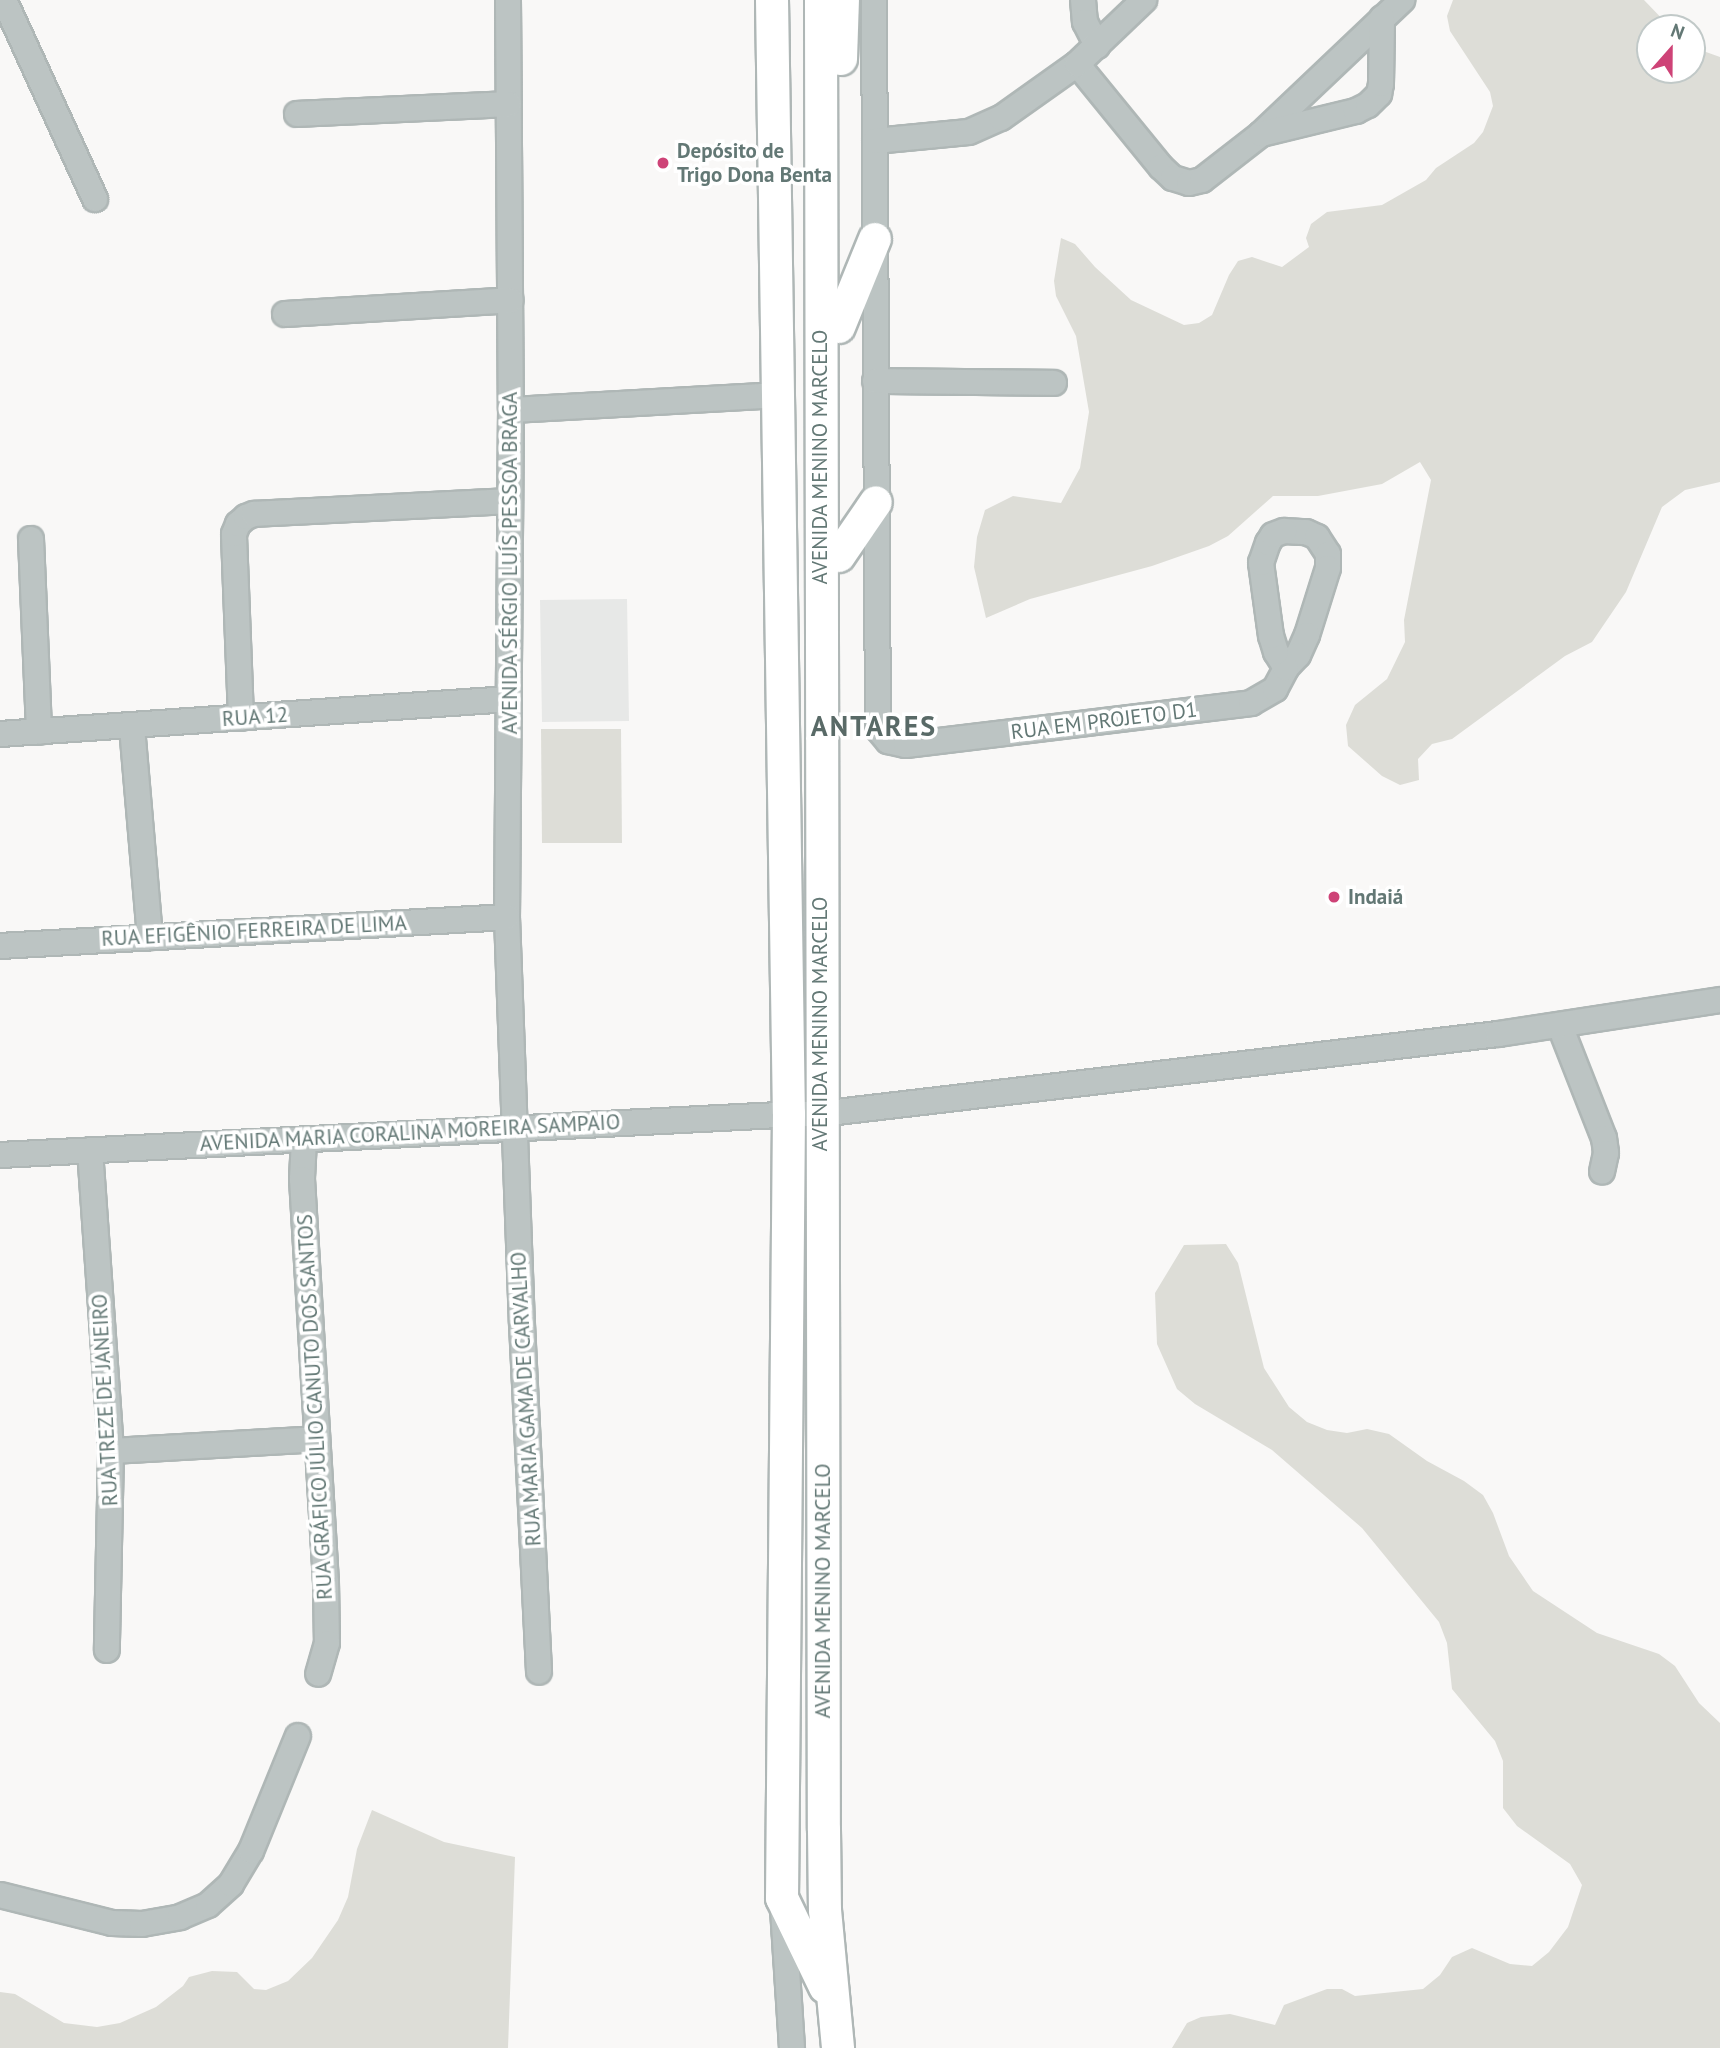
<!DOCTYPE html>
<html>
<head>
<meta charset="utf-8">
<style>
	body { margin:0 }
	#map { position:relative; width:1720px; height:2048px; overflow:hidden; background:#f9f8f7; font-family:"PT Sans",sans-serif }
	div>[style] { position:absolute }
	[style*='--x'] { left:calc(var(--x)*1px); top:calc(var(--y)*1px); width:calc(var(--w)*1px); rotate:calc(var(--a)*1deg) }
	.built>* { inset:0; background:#e7e8e7 }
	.green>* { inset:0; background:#ddddd7 }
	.roads { filter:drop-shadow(2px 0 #afb7b6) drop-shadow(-2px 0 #afb7b6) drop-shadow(0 2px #afb7b6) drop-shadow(0 -2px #afb7b6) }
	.minor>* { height:24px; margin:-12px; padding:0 12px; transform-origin:12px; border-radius:12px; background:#bcc4c3 }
	.major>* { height:32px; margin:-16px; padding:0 16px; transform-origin:16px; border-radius:16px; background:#fff }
	.dots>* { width:19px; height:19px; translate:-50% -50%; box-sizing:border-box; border:4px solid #fff; border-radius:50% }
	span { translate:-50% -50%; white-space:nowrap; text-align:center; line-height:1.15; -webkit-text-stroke:7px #fff; paint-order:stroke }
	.poi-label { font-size:21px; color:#637875; font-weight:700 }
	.left { translate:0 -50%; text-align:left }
	.street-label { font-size:21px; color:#637875 }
	.district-label { font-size:28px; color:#596a67; font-weight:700; letter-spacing:2px }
	.north { position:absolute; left:1636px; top:14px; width:70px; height:70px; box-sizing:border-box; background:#fff; border:2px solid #c1c9c8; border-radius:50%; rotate:21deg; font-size:19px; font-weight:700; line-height:28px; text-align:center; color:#637875 }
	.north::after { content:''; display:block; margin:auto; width:24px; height:32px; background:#ce4377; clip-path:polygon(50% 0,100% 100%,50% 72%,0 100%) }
</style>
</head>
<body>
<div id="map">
	<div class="built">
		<i style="clip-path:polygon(627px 599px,629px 721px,542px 722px,540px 600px)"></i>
	</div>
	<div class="green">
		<i style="clip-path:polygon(1453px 0,1644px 0,1671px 28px,1650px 28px,1650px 70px,1692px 70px,1692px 47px,1720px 57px,1720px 482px,1685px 490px,1662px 507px,1626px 592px,1592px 642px,1565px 656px,1452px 739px,1432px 744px,1418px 759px,1419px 780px,1400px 785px,1382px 776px,1348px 746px,1346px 725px,1355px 705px,1387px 679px,1405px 642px,1404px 620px,1431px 480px,1420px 462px,1382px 484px,1318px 496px,1273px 496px,1228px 536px,1209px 546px,1152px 566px,1030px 599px,986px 618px,974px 567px,977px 537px,985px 510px,1013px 496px,1061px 503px,1080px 468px,1089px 412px,1076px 336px,1056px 296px,1054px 281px,1061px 238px,1075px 244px,1095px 267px,1131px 300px,1184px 325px,1199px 323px,1212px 315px,1229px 275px,1238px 261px,1252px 257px,1282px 267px,1309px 247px,1306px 238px,1311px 224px,1327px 212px,1382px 205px,1426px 180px,1436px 168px,1474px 143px,1483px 132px,1493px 106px,1490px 92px,1450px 31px,1447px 16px)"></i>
		<i style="clip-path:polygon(541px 729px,621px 729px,622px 843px,542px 843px)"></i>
		<i style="clip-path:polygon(1226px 1244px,1238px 1263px,1264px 1368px,1289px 1407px,1307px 1422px,1327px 1430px,1347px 1433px,1367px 1429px,1389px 1434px,1427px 1461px,1464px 1481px,1483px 1495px,1493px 1513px,1509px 1556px,1533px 1591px,1597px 1633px,1659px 1654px,1675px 1666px,1699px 1703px,1720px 1723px,1720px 2048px,1172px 2048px,1187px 2023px,1201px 2017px,1230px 2014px,1275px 2025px,1284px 2005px,1327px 1989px,1342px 1989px,1355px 1996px,1423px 1989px,1440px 1975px,1452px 1957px,1472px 1948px,1510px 1964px,1532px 1966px,1549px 1952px,1568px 1927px,1582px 1885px,1570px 1864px,1517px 1826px,1503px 1808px,1503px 1761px,1495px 1741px,1452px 1689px,1447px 1643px,1439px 1622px,1362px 1528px,1272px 1450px,1195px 1404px,1177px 1389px,1157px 1344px,1155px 1293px,1184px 1245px)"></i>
		<i style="clip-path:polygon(372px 1810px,444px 1842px,515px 1857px,508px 2048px,0 2048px,0 1992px,15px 1994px,64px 2023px,97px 2027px,120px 2023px,156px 2007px,183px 1986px,189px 1977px,212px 1971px,237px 1972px,254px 1989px,266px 1990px,288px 1981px,312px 1958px,338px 1920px,348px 1897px,357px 1849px)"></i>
	</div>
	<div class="roads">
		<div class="minor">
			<i style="--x:4;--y:0;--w:219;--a:65.4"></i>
			<i style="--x:508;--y:0;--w:410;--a:89.6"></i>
			<i style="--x:511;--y:410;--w:507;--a:90.45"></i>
			<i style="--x:507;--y:917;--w:407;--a:87.9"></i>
			<i style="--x:522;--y:1324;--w:348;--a:87.2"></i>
			<i style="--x:874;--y:0;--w:729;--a:89.69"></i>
			<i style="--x:878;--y:729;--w:16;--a:50"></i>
			<i style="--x:888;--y:741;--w:18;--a:13"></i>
			<i style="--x:906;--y:745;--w:348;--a:-6.9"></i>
			<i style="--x:1251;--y:703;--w:28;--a:-30"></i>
			<i style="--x:1275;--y:689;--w:24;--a:-62"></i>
			<i style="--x:1083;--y:0;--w:22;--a:85"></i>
			<i style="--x:1085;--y:22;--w:27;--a:63"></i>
			<i style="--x:1077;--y:64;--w:133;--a:50.8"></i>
			<i style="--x:1161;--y:167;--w:16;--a:43"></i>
			<i style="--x:1173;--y:178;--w:17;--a:17"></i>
			<i style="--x:1189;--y:183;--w:13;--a:-13"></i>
			<i style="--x:1202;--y:180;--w:75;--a:-37.9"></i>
			<i style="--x:1261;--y:134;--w:195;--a:-43.5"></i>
			<i style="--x:297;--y:114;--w:212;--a:-2.7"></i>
			<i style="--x:1261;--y:134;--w:98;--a:-13.6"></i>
			<i style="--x:1356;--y:111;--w:13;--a:-27"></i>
			<i style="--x:1368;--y:105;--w:16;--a:-45"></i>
			<i style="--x:1379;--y:94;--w:10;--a:-79"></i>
			<i style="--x:1381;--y:84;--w:66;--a:-89.1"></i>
			<i style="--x:875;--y:141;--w:94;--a:-5.5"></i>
			<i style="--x:969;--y:132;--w:35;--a:-24"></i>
			<i style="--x:1001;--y:118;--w:93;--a:-35.4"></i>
			<i style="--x:1077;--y:64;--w:93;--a:-43.7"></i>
			<i style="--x:285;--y:314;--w:226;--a:-3.5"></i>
			<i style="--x:875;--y:381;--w:179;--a:0.6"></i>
			<i style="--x:511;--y:410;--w:266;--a:-3.2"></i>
			<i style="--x:1284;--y:531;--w:22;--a:3"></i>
			<i style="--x:1306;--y:532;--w:12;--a:24"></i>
			<i style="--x:1317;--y:537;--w:20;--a:57"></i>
			<i style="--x:1328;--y:554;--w:14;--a:90"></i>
			<i style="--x:1328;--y:568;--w:70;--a:107.4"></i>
			<i style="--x:1307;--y:635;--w:22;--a:114"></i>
			<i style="--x:1298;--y:655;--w:18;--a:133"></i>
			<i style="--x:1286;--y:668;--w:19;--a:-122"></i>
			<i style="--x:1276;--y:652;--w:17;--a:-107"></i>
			<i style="--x:1271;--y:636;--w:74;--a:-97.8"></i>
			<i style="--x:1261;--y:563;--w:21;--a:-71"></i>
			<i style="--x:1268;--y:543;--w:9;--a:-58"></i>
			<i style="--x:1273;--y:535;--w:12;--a:-20"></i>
			<i style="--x:31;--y:539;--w:193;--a:87.6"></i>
			<i style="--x:241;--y:718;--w:184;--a:-92.2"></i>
			<i style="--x:234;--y:534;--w:11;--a:-68"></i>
			<i style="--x:238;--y:524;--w:11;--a:-41"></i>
			<i style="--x:246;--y:517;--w:9;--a:-21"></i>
			<i style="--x:254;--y:514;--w:255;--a:-2.9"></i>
			<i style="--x:132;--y:727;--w:211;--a:85.1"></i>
			<i style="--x:0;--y:734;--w:510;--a:-3.93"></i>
			<i style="--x:0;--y:946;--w:508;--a:-3.27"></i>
			<i style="--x:1560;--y:1026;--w:120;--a:68.6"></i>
			<i style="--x:1604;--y:1138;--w:15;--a:82"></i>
			<i style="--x:1606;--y:1153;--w:19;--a:102"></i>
			<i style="--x:304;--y:1140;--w:39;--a:93"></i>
			<i style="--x:302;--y:1179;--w:404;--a:86.6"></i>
			<i style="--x:326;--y:1582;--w:61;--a:89.1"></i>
			<i style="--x:327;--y:1643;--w:32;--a:106"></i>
			<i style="--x:90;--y:1150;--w:302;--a:86"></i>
			<i style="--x:111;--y:1451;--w:199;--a:91.2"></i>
			<i style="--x:0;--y:1155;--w:838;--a:-2.94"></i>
			<i style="--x:837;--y:1112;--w:666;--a:-6.73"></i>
			<i style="--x:1498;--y:1034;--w:225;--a:-8.7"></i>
			<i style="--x:111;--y:1451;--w:206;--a:-3.3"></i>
			<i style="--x:0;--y:1895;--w:115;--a:14"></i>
			<i style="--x:112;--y:1923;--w:30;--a:2"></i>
			<i style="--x:142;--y:1924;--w:39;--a:-10"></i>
			<i style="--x:180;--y:1917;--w:30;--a:-23"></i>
			<i style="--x:208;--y:1905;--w:31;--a:-42"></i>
			<i style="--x:231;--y:1884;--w:39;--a:-59"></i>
			<i style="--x:251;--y:1851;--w:124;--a:-67.8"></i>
			<i style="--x:783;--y:1909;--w:139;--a:86.3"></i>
		</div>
		<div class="major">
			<i style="--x:772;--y:0;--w:1114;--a:89.13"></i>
			<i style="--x:789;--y:1114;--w:784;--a:90.51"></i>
			<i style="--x:782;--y:1898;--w:99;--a:64.2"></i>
			<i style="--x:821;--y:0;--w:1830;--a:89.91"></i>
			<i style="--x:824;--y:1830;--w:80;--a:89.3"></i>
			<i style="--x:825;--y:1910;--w:139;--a:84.6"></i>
			<i style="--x:841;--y:59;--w:59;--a:-88.1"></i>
			<i style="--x:839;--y:327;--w:95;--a:-67.8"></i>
			<i style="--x:839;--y:556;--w:65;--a:-55.6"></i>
		</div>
	</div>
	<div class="dots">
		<i style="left:663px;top:163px;background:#ce4377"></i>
		<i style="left:1334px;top:897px;background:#ce4377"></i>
	</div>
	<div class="poi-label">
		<span class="left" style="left:677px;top:163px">Depósito de<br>Trigo Dona Benta</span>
		<span class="left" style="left:1348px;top:897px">Indaiá</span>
	</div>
	<div class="street-label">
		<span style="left:820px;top:457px;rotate:-90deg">AVENIDA MENINO MARCELO</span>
		<span style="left:510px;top:563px;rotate:-90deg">AVENIDA SÉRGIO LUÍS PESSOA BRAGA</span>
		<span style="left:255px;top:717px;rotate:-4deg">RUA 12</span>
		<span style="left:1104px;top:721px;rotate:-7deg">RUA EM PROJETO D1</span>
		<span style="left:254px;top:931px;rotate:-3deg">RUA EFIGÊNIO FERREIRA DE LIMA</span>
		<span style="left:820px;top:1024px;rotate:-90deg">AVENIDA MENINO MARCELO</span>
		<span style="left:410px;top:1133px;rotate:-3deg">AVENIDA MARIA CORALINA MOREIRA SAMPAIO</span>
		<span style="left:526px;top:1399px;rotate:-93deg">RUA MARIA GAMA DE CARVALHO</span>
		<span style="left:105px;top:1400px;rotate:-93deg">RUA TREZE DE JANEIRO</span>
		<span style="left:315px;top:1407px;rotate:-93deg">RUA GRÁFICO JÚLIO CANUTO DOS SANTOS</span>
		<span style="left:823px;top:1591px;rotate:-90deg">AVENIDA MENINO MARCELO</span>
	</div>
	<div class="district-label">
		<span style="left:874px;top:726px">ANTARES</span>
	</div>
	<div class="north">N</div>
</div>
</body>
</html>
